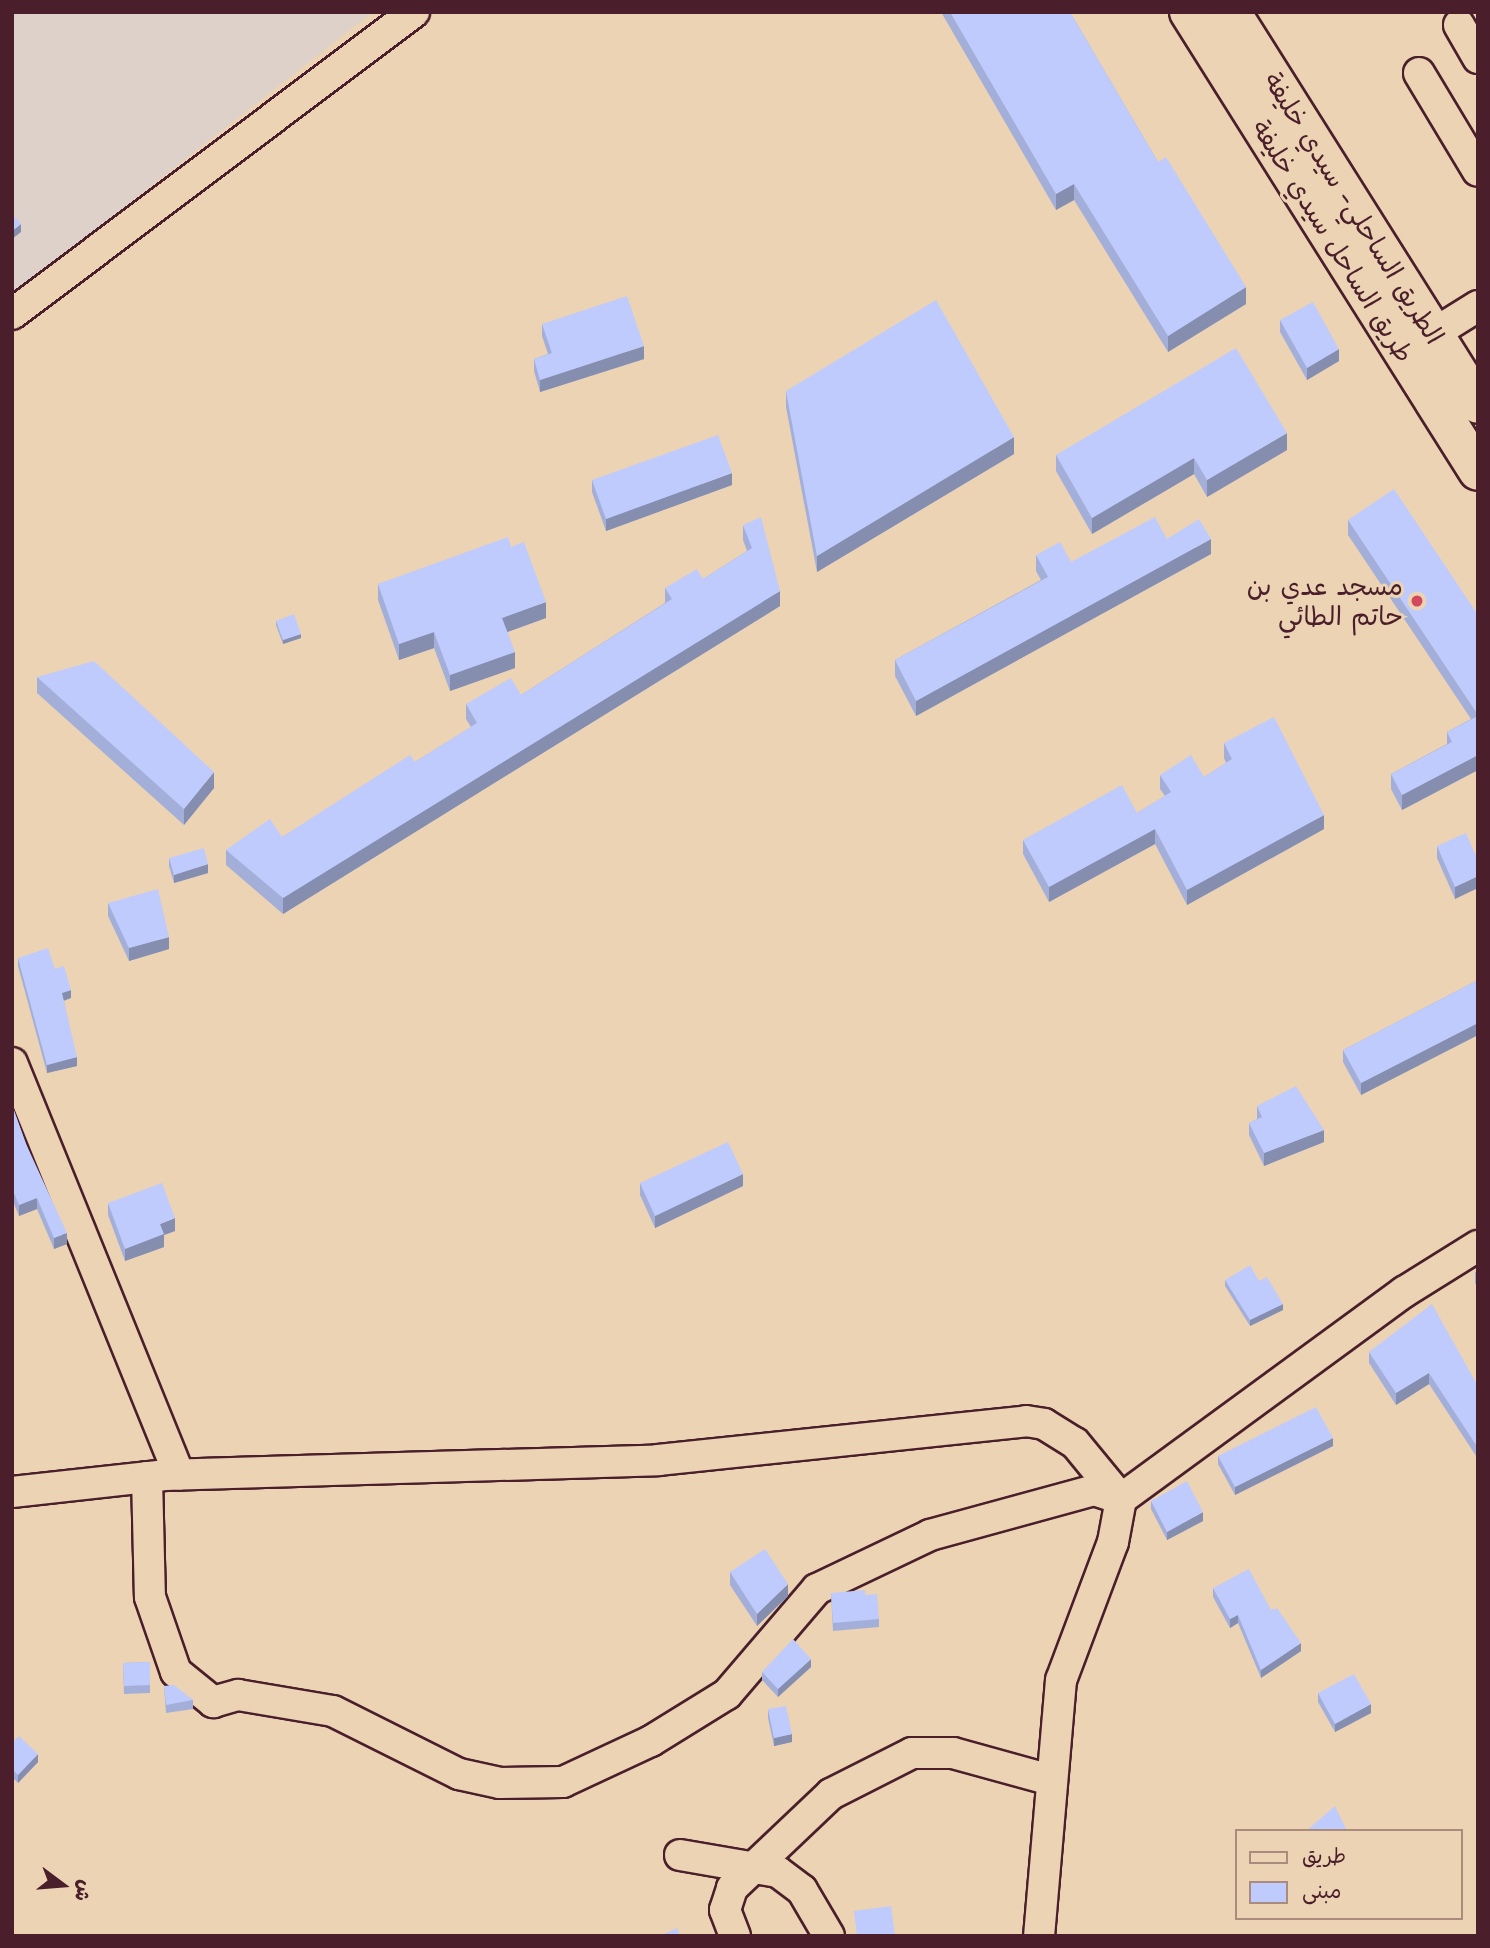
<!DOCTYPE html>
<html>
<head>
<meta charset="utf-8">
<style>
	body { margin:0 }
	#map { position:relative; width:1490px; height:1948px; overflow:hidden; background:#ecd3b4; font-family:"Shantell Sans","Playpen Sans Arabic",sans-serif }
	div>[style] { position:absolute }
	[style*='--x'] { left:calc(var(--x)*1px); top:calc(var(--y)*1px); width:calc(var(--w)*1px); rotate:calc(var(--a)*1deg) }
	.built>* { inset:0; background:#ded1ca }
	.roads { filter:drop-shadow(2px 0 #4a1f2b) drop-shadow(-2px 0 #4a1f2b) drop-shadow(0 2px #4a1f2b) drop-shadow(0 -2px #4a1f2b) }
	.minor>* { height:30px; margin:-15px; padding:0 15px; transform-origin:15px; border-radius:15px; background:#ecd3b4 }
	.highway>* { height:38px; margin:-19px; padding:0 19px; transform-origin:19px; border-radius:19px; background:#ecd3b4 }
	.wall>* { inset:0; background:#a4afd9 }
	.shaded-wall>* { inset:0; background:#868eb0 }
	.building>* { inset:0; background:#bfcbfc }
	.dots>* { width:19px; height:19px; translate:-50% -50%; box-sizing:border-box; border:4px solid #ecd3b4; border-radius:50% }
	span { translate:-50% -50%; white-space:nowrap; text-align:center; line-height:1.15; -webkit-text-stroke:6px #ecd3b4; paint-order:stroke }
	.street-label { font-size:26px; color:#4a1f2b }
	.poi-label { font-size:26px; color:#4a1f2b }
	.right { translate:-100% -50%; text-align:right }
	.frame { position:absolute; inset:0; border:14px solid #4a1f2b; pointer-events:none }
	.legend { position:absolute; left:1235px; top:1829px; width:228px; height:91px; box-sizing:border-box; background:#ecd3b4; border:2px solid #ab8b7d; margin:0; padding:9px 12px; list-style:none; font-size:21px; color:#4a1f2b }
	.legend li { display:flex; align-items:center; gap:14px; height:35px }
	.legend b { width:35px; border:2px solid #ab8b7d }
	.north { position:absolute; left:28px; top:1850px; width:70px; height:70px; -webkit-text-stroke:5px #ecd3b4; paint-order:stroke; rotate:106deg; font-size:19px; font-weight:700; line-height:28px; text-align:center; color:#4a1f2b }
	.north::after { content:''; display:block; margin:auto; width:24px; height:32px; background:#4a1f2b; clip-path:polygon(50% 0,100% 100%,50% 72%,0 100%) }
</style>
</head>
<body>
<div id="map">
	<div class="built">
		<i style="clip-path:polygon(12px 12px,373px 12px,12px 295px)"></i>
	</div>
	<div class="roads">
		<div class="minor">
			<i style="--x:1459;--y:25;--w:38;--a:60"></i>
			<i style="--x:1419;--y:73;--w:114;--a:59"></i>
			<i style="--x:12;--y:314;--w:503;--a:-36.92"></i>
			<i style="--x:1433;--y:334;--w:53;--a:-31.9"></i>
			<i style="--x:12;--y:1063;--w:444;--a:67.9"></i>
			<i style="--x:147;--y:1477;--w:120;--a:88.6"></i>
			<i style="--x:150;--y:1597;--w:79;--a:70.9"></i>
			<i style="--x:176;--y:1672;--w:48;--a:39"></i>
			<i style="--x:213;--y:1702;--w:26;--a:-16"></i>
			<i style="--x:238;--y:1695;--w:96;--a:9.6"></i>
			<i style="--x:333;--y:1711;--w:141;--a:26.6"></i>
			<i style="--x:459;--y:1774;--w:42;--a:12.4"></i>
			<i style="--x:500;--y:1783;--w:63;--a:-0.9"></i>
			<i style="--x:563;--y:1782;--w:97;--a:-25"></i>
			<i style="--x:651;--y:1741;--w:89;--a:-31.7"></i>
			<i style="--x:727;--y:1694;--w:138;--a:-49.4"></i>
			<i style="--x:817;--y:1589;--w:125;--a:-25.5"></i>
			<i style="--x:930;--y:1535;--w:170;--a:-15.3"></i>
			<i style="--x:1094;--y:1490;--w:28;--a:18"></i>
			<i style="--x:12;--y:1492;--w:154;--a:-6.3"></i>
			<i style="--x:165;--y:1475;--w:493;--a:-1.7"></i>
			<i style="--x:658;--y:1460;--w:370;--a:-6"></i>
			<i style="--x:1026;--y:1421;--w:18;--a:9"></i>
			<i style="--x:1044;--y:1424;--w:36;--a:32"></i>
			<i style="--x:1075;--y:1443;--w:72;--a:50.6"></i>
			<i style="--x:1121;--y:1499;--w:44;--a:100.5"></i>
			<i style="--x:1113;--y:1542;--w:147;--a:110.6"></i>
			<i style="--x:1061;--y:1680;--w:257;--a:94.9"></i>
			<i style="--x:1121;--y:1499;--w:351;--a:-36.2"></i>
			<i style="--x:1404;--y:1292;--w:87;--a:-31.9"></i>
			<i style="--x:680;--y:1855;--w:99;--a:9.8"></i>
			<i style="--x:778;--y:1872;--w:30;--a:37"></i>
			<i style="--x:802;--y:1890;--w:53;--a:59.6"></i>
			<i style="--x:735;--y:1936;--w:28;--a:-111"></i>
			<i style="--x:725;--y:1910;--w:23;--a:-72"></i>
			<i style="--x:732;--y:1888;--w:137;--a:-43.5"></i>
			<i style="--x:831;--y:1794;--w:91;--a:-26.8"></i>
			<i style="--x:912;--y:1753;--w:41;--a:0"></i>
			<i style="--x:953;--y:1753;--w:102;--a:15.4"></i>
		</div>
		<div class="highway">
			<i style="--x:1189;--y:12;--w:542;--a:57.8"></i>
			<i style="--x:1231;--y:12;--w:463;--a:57.8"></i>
		</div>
	</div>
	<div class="wall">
		<i style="clip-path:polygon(941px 12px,1070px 12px,1158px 162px,1246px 304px,1168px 352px,1074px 200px,1056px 210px)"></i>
		<i style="clip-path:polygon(1280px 320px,1339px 361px,1307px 380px,1280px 332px)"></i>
		<i style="clip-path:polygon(542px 324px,644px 359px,540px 392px,534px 371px,534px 359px,548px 354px,542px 336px)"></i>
		<i style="clip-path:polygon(786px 391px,1014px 454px,817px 572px,786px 407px)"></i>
		<i style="clip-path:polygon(1287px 450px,1207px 497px,1194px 474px,1092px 534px,1056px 471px,1056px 455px)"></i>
		<i style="clip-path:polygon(592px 480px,732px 485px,606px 531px,592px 492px)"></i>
		<i style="clip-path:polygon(1348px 520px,1478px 615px,1478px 770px,1402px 810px,1391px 789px,1391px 774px,1447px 744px,1447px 732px,1471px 719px,1348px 535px)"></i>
		<i style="clip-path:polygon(743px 525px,780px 606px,283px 914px,226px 865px,226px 850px,282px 837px,415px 762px,471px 727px,466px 719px,466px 704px,521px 695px,665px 603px,665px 588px,703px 579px,747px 551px,743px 540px)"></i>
		<i style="clip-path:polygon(1167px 539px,1211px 554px,916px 716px,895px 676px,895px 660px,1041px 580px,1036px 571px,1036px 555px,1071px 562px)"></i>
		<i style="clip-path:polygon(511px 547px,546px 618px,507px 632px,515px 668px,450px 691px,434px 648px,399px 660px,378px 600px,378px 584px)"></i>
		<i style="clip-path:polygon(276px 621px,301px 638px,283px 644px,276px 625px)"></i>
		<i style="clip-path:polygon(37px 677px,214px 788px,184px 825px,37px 693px)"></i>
		<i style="clip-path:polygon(1224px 743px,1324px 829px,1187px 905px,1155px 844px,1049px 902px,1023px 854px,1023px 840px,1137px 813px,1165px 796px,1160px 789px,1160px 775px,1204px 777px,1226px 763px,1224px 758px)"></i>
		<i style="clip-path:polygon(1437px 846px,1476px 856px,1455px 899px,1437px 858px)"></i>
		<i style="clip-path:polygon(169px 858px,208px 873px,174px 883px,169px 866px)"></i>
		<i style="clip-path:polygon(108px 903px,169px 949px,129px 961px,108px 916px)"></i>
		<i style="clip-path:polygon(18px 958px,55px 969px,71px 998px,64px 1001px,77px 1066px,47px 1073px,18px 966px)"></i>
		<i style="clip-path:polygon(1478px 980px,1478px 1035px,1361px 1095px,1343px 1062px,1343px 1050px)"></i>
		<i style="clip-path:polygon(12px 1105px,26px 1144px,67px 1244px,54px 1249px,37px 1209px,19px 1216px,12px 1199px)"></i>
		<i style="clip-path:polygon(1257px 1106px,1324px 1142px,1264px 1166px,1249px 1135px,1249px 1123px,1257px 1119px)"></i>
		<i style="clip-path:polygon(640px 1183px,743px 1186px,655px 1228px,640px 1195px)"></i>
		<i style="clip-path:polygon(108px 1203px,175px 1231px,164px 1235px,164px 1247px,125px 1261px,108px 1215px)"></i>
		<i style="clip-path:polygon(1478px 1270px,1478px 1289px,1475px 1283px,1475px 1272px)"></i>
		<i style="clip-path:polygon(1225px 1280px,1259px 1281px,1283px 1310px,1250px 1326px,1225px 1286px)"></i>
		<i style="clip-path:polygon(1369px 1352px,1478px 1386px,1478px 1459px,1429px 1384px,1396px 1405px,1369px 1363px)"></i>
		<i style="clip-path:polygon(1333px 1446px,1235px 1495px,1218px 1464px,1218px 1456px)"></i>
		<i style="clip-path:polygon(1151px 1501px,1203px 1521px,1167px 1540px,1151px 1509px)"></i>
		<i style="clip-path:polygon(730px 1572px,788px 1596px,757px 1626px,730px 1585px)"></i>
		<i style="clip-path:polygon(1213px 1588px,1271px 1610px,1301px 1651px,1261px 1678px,1238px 1623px,1230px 1628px,1213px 1597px)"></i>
		<i style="clip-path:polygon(831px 1593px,865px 1595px,879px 1619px,879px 1627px,833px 1631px)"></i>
		<i style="clip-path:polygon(150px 1662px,150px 1693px,124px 1694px,123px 1663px)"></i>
		<i style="clip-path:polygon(811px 1667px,778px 1697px,762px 1680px,762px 1672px)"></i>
		<i style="clip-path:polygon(164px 1686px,193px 1700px,193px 1709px,166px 1713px)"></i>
		<i style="clip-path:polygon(1318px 1693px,1371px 1713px,1335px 1732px,1318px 1702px)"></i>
		<i style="clip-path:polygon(768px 1709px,792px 1742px,774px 1746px,768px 1718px)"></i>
		<i style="clip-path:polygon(12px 1743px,38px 1762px,18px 1783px,12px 1777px)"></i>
	</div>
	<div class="shaded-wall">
		<i style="clip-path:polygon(1074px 184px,1074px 200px,1056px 210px,1056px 194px)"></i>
		<i style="clip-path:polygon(21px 224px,21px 232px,12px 239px,12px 231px)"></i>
		<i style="clip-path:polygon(1246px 287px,1246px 304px,1168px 352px,1168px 336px)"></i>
		<i style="clip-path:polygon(644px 346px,644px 359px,540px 392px,540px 380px)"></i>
		<i style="clip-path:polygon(1339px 349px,1339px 361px,1307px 380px,1307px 368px)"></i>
		<i style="clip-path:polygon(1287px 433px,1287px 450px,1207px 497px,1207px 480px)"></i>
		<i style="clip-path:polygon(1014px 437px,1014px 454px,817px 572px,817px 556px)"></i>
		<i style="clip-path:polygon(1194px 458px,1194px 474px,1092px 534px,1092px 518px)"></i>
		<i style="clip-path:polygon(732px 473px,732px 485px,606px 531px,606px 519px)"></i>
		<i style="clip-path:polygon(1211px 539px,1211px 554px,916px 716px,916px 701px)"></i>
		<i style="clip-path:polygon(780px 591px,780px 606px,283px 914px,283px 898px)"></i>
		<i style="clip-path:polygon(546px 602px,546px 618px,502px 634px,502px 618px)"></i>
		<i style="clip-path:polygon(434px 632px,434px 648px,399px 660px,399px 644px)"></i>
		<i style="clip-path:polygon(301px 634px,301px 638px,283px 644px,283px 640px)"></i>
		<i style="clip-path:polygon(515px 652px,515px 668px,450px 691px,450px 675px)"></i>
		<i style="clip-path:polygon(1478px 755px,1478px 770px,1402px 810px,1402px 795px)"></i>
		<i style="clip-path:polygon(214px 772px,214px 788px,184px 825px,184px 809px)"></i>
		<i style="clip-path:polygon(1324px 815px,1324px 829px,1187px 905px,1187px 890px)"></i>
		<i style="clip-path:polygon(1155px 829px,1155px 844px,1049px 902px,1049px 887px)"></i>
		<i style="clip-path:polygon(208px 864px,208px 873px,174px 883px,174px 875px)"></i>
		<i style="clip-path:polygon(1478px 876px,1478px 888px,1455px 899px,1455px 887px)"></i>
		<i style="clip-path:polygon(169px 937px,169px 949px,129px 961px,129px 948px)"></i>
		<i style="clip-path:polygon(71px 990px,71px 998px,62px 1001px,62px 993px)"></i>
		<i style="clip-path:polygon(1478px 1023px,1478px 1035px,1361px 1095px,1361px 1083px)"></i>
		<i style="clip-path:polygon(77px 1057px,77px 1066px,47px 1073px,47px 1065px)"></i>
		<i style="clip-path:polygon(1324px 1130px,1324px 1142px,1264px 1166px,1264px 1153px)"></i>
		<i style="clip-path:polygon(743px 1174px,743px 1186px,655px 1228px,655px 1216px)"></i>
		<i style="clip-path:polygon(37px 1198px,37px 1209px,19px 1216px,19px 1205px)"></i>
		<i style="clip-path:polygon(175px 1218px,175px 1231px,164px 1235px,164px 1247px,125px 1261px,125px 1249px,160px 1224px)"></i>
		<i style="clip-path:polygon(67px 1233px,67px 1244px,54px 1249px,54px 1238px)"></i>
		<i style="clip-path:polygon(1283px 1304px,1283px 1310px,1250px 1326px,1250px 1320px)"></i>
		<i style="clip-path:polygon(1429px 1373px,1429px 1384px,1396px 1405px,1396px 1393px)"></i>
		<i style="clip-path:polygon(1333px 1438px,1333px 1446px,1235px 1495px,1235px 1487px)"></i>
		<i style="clip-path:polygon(1203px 1512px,1203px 1521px,1167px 1540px,1167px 1532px)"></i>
		<i style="clip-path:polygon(788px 1584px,788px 1596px,757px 1626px,757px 1614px)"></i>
		<i style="clip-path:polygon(1238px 1615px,1238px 1623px,1230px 1628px,1230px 1619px)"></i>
		<i style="clip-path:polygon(1301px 1643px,1301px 1651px,1261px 1678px,1261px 1670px)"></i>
		<i style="clip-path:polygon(811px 1659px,811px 1667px,778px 1697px,778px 1689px)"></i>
		<i style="clip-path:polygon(1371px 1704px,1371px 1713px,1335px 1732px,1335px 1724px)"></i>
		<i style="clip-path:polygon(792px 1734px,792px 1742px,774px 1746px,774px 1738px)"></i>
		<i style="clip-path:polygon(38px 1754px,38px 1762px,18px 1783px,18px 1775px)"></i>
	</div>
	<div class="building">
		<i style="clip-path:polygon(950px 12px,1070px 12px,1158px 162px,1166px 157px,1246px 287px,1168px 336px,1074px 184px,1056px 194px)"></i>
		<i style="clip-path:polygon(12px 214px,21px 224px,12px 231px)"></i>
		<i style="clip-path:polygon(627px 296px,644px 346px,540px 380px,534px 359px,552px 353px,542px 324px)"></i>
		<i style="clip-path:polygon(936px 300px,1014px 437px,817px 556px,786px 391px)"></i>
		<i style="clip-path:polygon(1313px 302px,1339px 349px,1307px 368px,1280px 320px)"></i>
		<i style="clip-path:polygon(1236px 348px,1287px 433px,1207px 480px,1194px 458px,1092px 518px,1056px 455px)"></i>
		<i style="clip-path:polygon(718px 435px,732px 473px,606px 519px,592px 480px)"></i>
		<i style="clip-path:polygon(1394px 489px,1478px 615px,1478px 715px,1348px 520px)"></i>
		<i style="clip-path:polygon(761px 517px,780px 591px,283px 898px,226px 850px,270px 819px,282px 837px,410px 755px,415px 762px,477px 723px,466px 704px,511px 678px,521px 695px,672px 599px,665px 588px,697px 569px,703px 579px,752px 548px,743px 525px)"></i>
		<i style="clip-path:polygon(1155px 517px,1167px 539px,1199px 519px,1211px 539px,916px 701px,895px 660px,1048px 577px,1036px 555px,1060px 542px,1071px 562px)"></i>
		<i style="clip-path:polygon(508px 537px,511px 547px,524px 542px,546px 602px,502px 618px,515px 652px,450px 675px,434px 632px,399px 644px,378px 584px)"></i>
		<i style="clip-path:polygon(294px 614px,301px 634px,283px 640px,276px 621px)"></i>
		<i style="clip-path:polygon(94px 661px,214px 772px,184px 809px,37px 677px)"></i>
		<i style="clip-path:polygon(1478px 716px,1478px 755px,1402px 795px,1391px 774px,1452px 742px,1447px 732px)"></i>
		<i style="clip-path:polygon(1274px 717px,1324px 815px,1187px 890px,1155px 829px,1049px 887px,1023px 840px,1122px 785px,1137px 813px,1171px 792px,1160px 775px,1191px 755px,1204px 777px,1232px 759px,1224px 743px)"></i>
		<i style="clip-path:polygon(1466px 833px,1476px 856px,1478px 855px,1478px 876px,1455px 887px,1437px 846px)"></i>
		<i style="clip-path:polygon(204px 848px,208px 864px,174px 875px,169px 858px)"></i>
		<i style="clip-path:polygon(158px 889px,169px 937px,129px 948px,108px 903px)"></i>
		<i style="clip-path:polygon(48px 948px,55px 969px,64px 966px,71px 990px,62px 993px,77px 1057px,47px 1065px,18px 958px)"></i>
		<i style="clip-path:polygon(1478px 980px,1478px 1023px,1361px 1083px,1343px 1050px)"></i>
		<i style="clip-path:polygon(1296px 1086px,1324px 1130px,1264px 1153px,1249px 1123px,1262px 1117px,1257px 1106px)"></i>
		<i style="clip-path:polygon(12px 1105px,26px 1144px,67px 1233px,54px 1238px,37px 1198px,19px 1205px,12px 1188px)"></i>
		<i style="clip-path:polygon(728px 1142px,743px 1174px,655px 1216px,640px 1183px)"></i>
		<i style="clip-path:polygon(162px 1183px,175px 1218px,160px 1224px,164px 1234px,125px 1249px,108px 1203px)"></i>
		<i style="clip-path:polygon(1250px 1265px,1259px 1281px,1267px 1277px,1283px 1304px,1250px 1320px,1225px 1280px)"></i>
		<i style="clip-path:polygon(1432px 1304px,1478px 1386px,1478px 1448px,1429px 1373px,1396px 1393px,1369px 1352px)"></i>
		<i style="clip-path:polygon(1316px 1407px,1333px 1438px,1235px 1487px,1218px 1456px)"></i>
		<i style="clip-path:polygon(1187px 1481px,1203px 1512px,1167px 1532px,1151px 1501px)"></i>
		<i style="clip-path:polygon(765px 1549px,788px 1584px,757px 1614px,730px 1572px)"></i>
		<i style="clip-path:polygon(1249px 1569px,1271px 1610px,1277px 1608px,1301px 1643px,1261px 1670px,1238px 1615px,1230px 1619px,1213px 1588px)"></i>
		<i style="clip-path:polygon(865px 1590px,865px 1595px,877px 1594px,879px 1619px,833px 1623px,831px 1593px)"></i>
		<i style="clip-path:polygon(793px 1639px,811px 1659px,778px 1689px,762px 1672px)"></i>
		<i style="clip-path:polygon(150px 1662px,150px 1685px,124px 1686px,123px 1663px)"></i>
		<i style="clip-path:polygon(1354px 1674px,1371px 1704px,1335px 1724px,1318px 1693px)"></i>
		<i style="clip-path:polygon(174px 1685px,193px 1700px,166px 1705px,164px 1686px)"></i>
		<i style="clip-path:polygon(786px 1706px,792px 1734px,774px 1738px,768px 1709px)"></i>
		<i style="clip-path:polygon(19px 1736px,38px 1754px,18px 1775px,12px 1769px,12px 1743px)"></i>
		<i style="clip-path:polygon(1335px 1806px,1347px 1831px,1306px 1831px)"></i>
		<i style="clip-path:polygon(891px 1906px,895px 1936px,857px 1936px,854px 1911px)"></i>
		<i style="clip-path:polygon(677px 1928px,680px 1936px,660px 1936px)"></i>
	</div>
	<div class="dots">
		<i style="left:1417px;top:601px;background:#d1495b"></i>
	</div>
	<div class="street-label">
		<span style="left:1354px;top:208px;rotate:58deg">الطريق الساحلي- سيدي خليفة</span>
		<span style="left:1333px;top:241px;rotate:58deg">طريق الساحل سيدي خليفة</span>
	</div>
	<div class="poi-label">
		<span class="right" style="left:1403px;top:601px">مسجد عدي بن<br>حاتم الطائي</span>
	</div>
	<div class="frame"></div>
	<ul class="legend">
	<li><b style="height:9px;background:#ecd3b4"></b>طريق</li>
	<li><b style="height:19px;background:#bfcbfc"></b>مبنى</li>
	</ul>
	<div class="north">ش</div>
</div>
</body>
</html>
